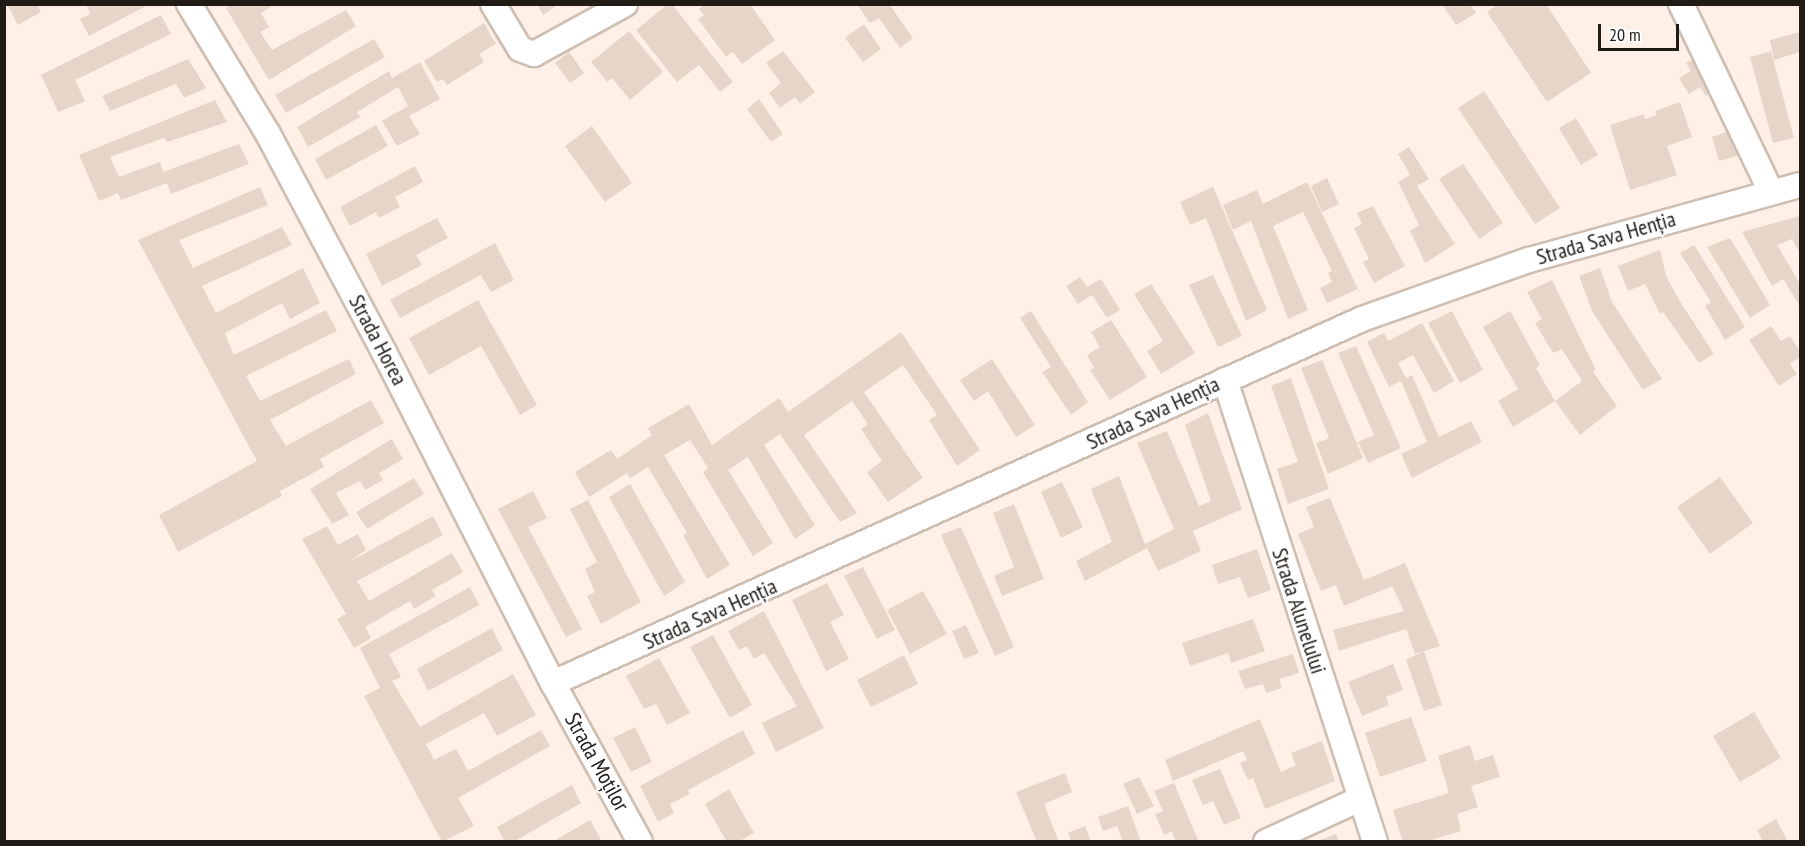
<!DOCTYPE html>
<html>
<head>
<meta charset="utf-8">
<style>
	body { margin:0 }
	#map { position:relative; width:1805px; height:846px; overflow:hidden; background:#fef0e6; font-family:"PT Sans Narrow",sans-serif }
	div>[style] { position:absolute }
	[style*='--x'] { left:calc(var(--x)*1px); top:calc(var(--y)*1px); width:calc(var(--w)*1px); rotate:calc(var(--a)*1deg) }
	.building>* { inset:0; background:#e6d6c9 }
	.roads { filter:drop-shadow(2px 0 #cebeb1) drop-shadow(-2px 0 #cebeb1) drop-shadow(0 2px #cebeb1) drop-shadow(0 -2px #cebeb1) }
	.minor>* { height:24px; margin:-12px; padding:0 12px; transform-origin:12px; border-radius:12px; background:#fff }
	span { translate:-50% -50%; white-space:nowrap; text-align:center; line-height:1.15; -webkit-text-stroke:4.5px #fff; paint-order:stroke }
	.street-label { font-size:22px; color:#211b16 }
	.frame { position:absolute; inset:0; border:6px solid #211b16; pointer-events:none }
	.scale { position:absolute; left:1598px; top:24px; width:81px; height:27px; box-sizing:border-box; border:3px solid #211b16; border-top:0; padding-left:8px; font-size:18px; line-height:21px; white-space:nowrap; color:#211b16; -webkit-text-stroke:4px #fff; paint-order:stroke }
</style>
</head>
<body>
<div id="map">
	<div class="building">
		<i style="clip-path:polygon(7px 4px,37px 4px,41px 12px,18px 25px)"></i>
		<i style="clip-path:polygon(86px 4px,150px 4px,89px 36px,80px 19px,90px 14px)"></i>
		<i style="clip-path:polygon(231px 4px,275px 4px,261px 13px,269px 27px,260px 32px,272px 50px,346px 10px,356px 26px,269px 80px,226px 8px)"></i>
		<i style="clip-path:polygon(537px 4px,559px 4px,543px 15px)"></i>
		<i style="clip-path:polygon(668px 4px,672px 4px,733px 82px,720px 92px,699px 65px,677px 82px,636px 30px)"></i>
		<i style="clip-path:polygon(705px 4px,750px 4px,775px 40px,742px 64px,733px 52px,726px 57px,698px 19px,704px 15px,699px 9px)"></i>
		<i style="clip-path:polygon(857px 4px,889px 4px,913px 38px,900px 48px,879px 18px,870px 23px)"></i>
		<i style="clip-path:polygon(1442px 4px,1470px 4px,1476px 13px,1456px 25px)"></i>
		<i style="clip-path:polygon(1498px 4px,1546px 4px,1591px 73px,1547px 102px,1487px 12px)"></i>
		<i style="clip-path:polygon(161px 15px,171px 34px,75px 80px,85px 101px,58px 112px,41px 75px)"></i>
		<i style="clip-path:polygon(484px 23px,496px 44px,479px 54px,484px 62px,447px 85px,443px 79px,437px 82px,424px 61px)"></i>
		<i style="clip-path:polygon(864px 24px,881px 49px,863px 62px,845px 38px)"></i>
		<i style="clip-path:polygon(629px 31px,663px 72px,630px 100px,612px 78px,607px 82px,591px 62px)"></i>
		<i style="clip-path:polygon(1800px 32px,1800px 52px,1774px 60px,1770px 40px)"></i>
		<i style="clip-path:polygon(374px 39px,385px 57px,286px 113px,275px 95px)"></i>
		<i style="clip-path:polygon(783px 51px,815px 92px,800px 104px,795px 97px,780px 108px,769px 93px,781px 83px,766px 63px)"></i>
		<i style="clip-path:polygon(1771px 51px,1794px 138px,1773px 143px,1750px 57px)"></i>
		<i style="clip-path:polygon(569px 52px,584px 73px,570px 83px,555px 63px)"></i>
		<i style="clip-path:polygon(1699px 56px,1715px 90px,1706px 96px,1700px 87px,1689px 94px,1679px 78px,1691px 71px,1686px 63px)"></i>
		<i style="clip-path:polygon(188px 59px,206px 88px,184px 98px,176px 84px,110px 111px,102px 96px)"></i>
		<i style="clip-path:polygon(420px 62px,440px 99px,409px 116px,420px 134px,397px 146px,382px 121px,408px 106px,398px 87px,357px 112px,360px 117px,308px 147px,297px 127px,389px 71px,392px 78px)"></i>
		<i style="clip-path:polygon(1484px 91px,1560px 208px,1535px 224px,1458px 108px)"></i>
		<i style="clip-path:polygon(759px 99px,783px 134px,771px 142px,747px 109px)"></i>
		<i style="clip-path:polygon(215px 100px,227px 122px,167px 142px,164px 138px,110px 157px,119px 177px,160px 162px,163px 172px,239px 144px,249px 164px,171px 194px,167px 183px,121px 200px,118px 193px,99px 201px,79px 155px)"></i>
		<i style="clip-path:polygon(1680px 102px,1692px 137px,1667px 146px,1677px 175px,1630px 190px,1610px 125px,1644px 114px,1645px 119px,1657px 115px,1655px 111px)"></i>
		<i style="clip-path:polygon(1576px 118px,1598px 155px,1581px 165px,1559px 128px)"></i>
		<i style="clip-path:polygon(376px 125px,388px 146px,326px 180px,315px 159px)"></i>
		<i style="clip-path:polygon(592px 126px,632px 183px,605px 202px,565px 146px)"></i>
		<i style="clip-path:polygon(1732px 130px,1740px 155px,1719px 161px,1712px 137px)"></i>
		<i style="clip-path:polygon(1409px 147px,1429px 179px,1417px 186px,1455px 244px,1425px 263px,1410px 231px,1419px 225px,1398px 182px,1410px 175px,1398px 154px)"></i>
		<i style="clip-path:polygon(1463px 164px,1503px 223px,1479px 239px,1439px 179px)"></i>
		<i style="clip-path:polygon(415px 166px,423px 182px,395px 197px,400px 207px,379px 218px,376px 212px,350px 226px,340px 207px)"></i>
		<i style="clip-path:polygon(1327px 178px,1339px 204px,1322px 212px,1311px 186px)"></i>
		<i style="clip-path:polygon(1307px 182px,1358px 289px,1327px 303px,1320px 288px,1332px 282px,1328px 273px,1332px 271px,1303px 212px,1273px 226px,1308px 310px,1288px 319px,1251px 221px,1233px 230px,1223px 205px,1257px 190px,1263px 204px)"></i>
		<i style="clip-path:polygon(260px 187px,268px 205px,179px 240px,193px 268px,282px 227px,292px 245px,202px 286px,216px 313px,303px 268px,320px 303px,290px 319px,282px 303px,225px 333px,232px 351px,234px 355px,326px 310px,337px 331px,246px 376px,260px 401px,349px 359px,356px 374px,270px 420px,286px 446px,371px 400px,384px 423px,320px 459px,324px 467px,280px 491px,282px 496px,178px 552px,159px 515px,257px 461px,138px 240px)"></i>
		<i style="clip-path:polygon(1213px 187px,1267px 310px,1246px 321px,1206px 218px,1190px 225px,1180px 202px)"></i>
		<i style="clip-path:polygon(1373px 206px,1405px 266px,1374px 283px,1363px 262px,1369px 259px,1354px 228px,1362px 224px,1357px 213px)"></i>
		<i style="clip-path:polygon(1800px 216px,1800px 253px,1792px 239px,1777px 245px,1800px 284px,1800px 306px,1783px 279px,1772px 286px,1742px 232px)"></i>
		<i style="clip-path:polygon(437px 218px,448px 238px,416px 255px,422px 265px,382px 286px,366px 254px)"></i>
		<i style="clip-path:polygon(1730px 238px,1770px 305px,1750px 318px,1707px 247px)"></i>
		<i style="clip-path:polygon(495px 243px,514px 280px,491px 292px,481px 275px,400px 318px,390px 300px)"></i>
		<i style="clip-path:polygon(1694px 245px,1745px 327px,1725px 340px,1705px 306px,1711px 302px,1680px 253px)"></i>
		<i style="clip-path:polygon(1660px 250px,1666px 276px,1681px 303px,1714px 354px,1699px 363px,1663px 312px,1660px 314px,1645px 284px,1628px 291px,1618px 266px)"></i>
		<i style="clip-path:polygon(1600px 268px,1612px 302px,1662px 379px,1643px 390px,1592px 311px,1579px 276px)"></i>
		<i style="clip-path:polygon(1213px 275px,1242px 336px,1218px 347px,1189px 285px)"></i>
		<i style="clip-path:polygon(1080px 277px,1087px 287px,1101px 279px,1120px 310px,1107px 318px,1092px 295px,1078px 304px,1066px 286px)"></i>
		<i style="clip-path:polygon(1552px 280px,1596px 370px,1593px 372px,1617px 406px,1580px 435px,1555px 401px,1582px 381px,1562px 349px,1553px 353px,1535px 323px,1542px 319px,1527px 292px)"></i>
		<i style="clip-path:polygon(1151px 284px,1195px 353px,1161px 374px,1147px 351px,1163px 341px,1134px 294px)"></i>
		<i style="clip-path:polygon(478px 300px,537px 405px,520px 415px,481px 346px,429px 375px,409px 338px)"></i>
		<i style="clip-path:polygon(1031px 311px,1088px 402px,1071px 415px,1042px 372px,1051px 367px,1020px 318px)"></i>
		<i style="clip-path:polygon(1452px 311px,1483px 370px,1460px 383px,1428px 323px)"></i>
		<i style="clip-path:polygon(1510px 311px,1540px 365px,1536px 368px,1555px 401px,1513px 427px,1498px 401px,1518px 389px,1483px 327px)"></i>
		<i style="clip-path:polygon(1111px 320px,1147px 377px,1110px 400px,1090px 370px,1094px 368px,1087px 355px,1100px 347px,1091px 332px)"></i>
		<i style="clip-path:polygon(1422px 323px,1454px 381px,1434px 393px,1413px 355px,1398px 363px,1406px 378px,1412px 375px,1439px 437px,1471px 421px,1482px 442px,1412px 478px,1401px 454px,1427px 442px,1401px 381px,1389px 387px,1367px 342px,1384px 333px,1388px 341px)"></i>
		<i style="clip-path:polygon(1771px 326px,1781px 341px,1790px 336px,1800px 351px,1800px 357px,1790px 364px,1797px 374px,1779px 386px,1749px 340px)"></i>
		<i style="clip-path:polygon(901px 332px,980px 450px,957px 466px,929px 420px,937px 415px,903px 365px,864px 392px,923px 478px,888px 502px,867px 472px,882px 461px,861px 429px,868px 424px,852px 401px,804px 435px,857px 513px,840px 522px,780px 434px,764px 445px,815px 525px,795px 539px,748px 457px,728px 470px,773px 543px,753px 556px,703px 472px,708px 468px,690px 440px,664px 455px,730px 565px,707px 579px,683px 535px,687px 533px,648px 467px,630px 478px,627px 473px,589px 497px,575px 472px,611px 450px,617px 459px,652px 435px,648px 428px,689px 404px,712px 445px,779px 398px,788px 412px)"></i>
		<i style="clip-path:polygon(1356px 346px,1401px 448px,1368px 463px,1358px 442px,1374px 435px,1338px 353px)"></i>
		<i style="clip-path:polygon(992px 359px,1035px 425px,1016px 437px,988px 391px,974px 401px,960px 380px)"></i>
		<i style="clip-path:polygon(1322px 360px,1363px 458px,1328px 474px,1316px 443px,1329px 438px,1301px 368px)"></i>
		<i style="clip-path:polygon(1291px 378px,1329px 489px,1288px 504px,1277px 469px,1298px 462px,1271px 386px)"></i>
		<i style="clip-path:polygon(1208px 413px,1242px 509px,1193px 531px,1201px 551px,1158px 571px,1147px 548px,1085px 581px,1076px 561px,1112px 542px,1091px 489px,1119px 476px,1145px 544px,1174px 529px,1137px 443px,1167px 431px,1199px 506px,1211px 501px,1185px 425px)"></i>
		<i style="clip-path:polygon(392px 439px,403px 459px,379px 473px,383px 480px,365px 490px,360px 481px,336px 493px,349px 515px,332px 524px,310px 489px)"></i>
		<i style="clip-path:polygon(1720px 477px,1753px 523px,1710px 554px,1677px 507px)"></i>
		<i style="clip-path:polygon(414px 478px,424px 494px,367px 529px,356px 512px)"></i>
		<i style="clip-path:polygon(1062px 482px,1083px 527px,1061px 538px,1041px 492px)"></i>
		<i style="clip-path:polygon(630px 484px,685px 582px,664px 596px,609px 497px)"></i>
		<i style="clip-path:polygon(533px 491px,547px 518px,528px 527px,582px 629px,566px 637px,498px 509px)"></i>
		<i style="clip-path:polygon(1330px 498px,1364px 580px,1405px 563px,1440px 646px,1415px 654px,1406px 629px,1339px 651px,1333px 630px,1404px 611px,1392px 586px,1344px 606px,1336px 585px,1321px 591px,1298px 534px,1314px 527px,1306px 507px)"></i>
		<i style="clip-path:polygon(588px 500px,641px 602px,601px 624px,587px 596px,595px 592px,585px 569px,597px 562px,570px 509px)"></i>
		<i style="clip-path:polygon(1014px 504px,1044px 579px,1002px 596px,994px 576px,1014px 567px,993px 513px)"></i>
		<i style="clip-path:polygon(433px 516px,443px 535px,357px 581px,369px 601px,452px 553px,463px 572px,432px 590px,436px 596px,414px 609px,410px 601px,365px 627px,371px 638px,354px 648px,337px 619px,346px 614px,302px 539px,327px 526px,338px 545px,358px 534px,366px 550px,347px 563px)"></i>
		<i style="clip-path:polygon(961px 527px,1014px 647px,995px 656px,941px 535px)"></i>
		<i style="clip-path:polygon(1257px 549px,1271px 590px,1248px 598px,1240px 577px,1218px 584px,1212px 565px)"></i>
		<i style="clip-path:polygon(863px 567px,895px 630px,877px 639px,844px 576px)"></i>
		<i style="clip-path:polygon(827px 583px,844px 615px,830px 622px,849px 659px,826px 671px,792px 600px)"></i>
		<i style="clip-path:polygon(470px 587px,479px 605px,389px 654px,401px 677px,392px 681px,420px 727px,513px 674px,536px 715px,497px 736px,484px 713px,426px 744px,434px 760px,456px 749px,468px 771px,541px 730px,550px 746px,458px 798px,474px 826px,442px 842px,364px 696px,380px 688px,360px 648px)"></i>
		<i style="clip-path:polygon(923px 591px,947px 634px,910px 654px,887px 610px)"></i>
		<i style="clip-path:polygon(764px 611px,824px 728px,776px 752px,762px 723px,797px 706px,764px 653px,754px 659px,747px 646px,739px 650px,728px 631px)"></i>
		<i style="clip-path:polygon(1253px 619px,1265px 651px,1231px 663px,1228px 653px,1190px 666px,1182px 643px)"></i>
		<i style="clip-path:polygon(966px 625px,979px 653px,964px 659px,952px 631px)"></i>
		<i style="clip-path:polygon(492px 628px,503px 650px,428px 691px,417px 669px)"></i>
		<i style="clip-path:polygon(713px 635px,752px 705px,730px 718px,690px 647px)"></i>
		<i style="clip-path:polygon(1424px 651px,1442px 705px,1424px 711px,1406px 660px)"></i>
		<i style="clip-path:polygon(1293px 654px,1299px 673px,1279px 679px,1282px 688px,1266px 693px,1263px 684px,1245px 689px,1238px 671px)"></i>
		<i style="clip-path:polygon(904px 655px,918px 684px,871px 707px,857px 680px)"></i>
		<i style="clip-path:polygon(659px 658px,690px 713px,667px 725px,656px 704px,644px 709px,626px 676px)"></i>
		<i style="clip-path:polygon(1393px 664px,1403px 690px,1386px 697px,1389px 705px,1362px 716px,1348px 682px)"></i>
		<i style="clip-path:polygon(1754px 712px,1781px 758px,1740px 782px,1713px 736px)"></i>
		<i style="clip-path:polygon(1411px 717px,1427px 761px,1380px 777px,1365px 733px)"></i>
		<i style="clip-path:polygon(1260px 719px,1281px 772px,1296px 765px,1291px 753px,1322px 741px,1335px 781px,1265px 809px,1253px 778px,1248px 780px,1240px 763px,1247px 760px,1243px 751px,1173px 781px,1165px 760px)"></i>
		<i style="clip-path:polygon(635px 727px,652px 762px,631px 772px,613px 738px)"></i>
		<i style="clip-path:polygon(743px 730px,755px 754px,688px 790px,690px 794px,670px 804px,674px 813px,658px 822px,640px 786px)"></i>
		<i style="clip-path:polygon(1470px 745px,1475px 761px,1493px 755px,1500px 777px,1471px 786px,1478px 807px,1457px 814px,1461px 831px,1425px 842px,1403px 842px,1393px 810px,1449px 793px,1438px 756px)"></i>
		<i style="clip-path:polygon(1220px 769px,1241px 818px,1224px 825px,1213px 801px,1203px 805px,1192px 780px)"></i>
		<i style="clip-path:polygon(1065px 773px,1072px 792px,1044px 804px,1059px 842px,1037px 842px,1016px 792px)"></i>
		<i style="clip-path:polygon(1139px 777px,1154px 806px,1137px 814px,1123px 784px)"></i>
		<i style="clip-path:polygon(1174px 783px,1198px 840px,1195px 842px,1176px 842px,1172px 831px,1164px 835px,1155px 814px,1163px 811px,1154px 791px)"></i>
		<i style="clip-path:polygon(572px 785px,581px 803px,513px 842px,505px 842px,497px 827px)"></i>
		<i style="clip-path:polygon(729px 789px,754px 833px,738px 842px,727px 842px,705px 804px)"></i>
		<i style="clip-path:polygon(1128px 806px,1138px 834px,1141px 842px,1123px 842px,1117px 826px,1103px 831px,1098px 817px)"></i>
		<i style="clip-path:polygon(1776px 819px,1788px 842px,1763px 842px,1757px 830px)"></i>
		<i style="clip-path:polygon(590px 820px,602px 842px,552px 842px)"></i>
		<i style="clip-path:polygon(1085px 826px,1091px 842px,1071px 842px,1068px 833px)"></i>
		<i style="clip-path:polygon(1336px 834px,1339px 842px,1317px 842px,1317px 841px)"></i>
	</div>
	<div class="roads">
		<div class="minor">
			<i style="--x:189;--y:4;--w:152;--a:58.7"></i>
			<i style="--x:268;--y:134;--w:247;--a:62"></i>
			<i style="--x:384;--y:352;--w:372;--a:63"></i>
			<i style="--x:553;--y:683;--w:181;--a:61.3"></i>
			<i style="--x:493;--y:4;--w:52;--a:59"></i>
			<i style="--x:520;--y:49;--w:15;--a:20"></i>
			<i style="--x:534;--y:54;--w:104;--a:-28.8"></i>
			<i style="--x:1681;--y:4;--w:208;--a:64.4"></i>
			<i style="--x:1225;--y:380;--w:486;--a:72"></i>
			<i style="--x:553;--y:683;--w:887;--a:-24.22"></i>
			<i style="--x:1362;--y:319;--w:177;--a:-19.5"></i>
			<i style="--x:1529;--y:260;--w:281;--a:-15.5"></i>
			<i style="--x:1266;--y:842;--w:103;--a:-24.6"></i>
		</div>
	</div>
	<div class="street-label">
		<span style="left:1606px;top:238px;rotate:-16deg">Strada Sava Henția</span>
		<span style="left:378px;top:340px;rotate:62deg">Strada Horea</span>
		<span style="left:1153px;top:413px;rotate:-25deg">Strada Sava Henția</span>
		<span style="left:1299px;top:611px;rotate:72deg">Strada Alunelului</span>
		<span style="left:710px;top:614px;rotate:-24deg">Strada Sava Henția</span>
		<span style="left:597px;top:762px;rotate:61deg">Strada Moților</span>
	</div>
	<div class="frame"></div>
	<div class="scale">20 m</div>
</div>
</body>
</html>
